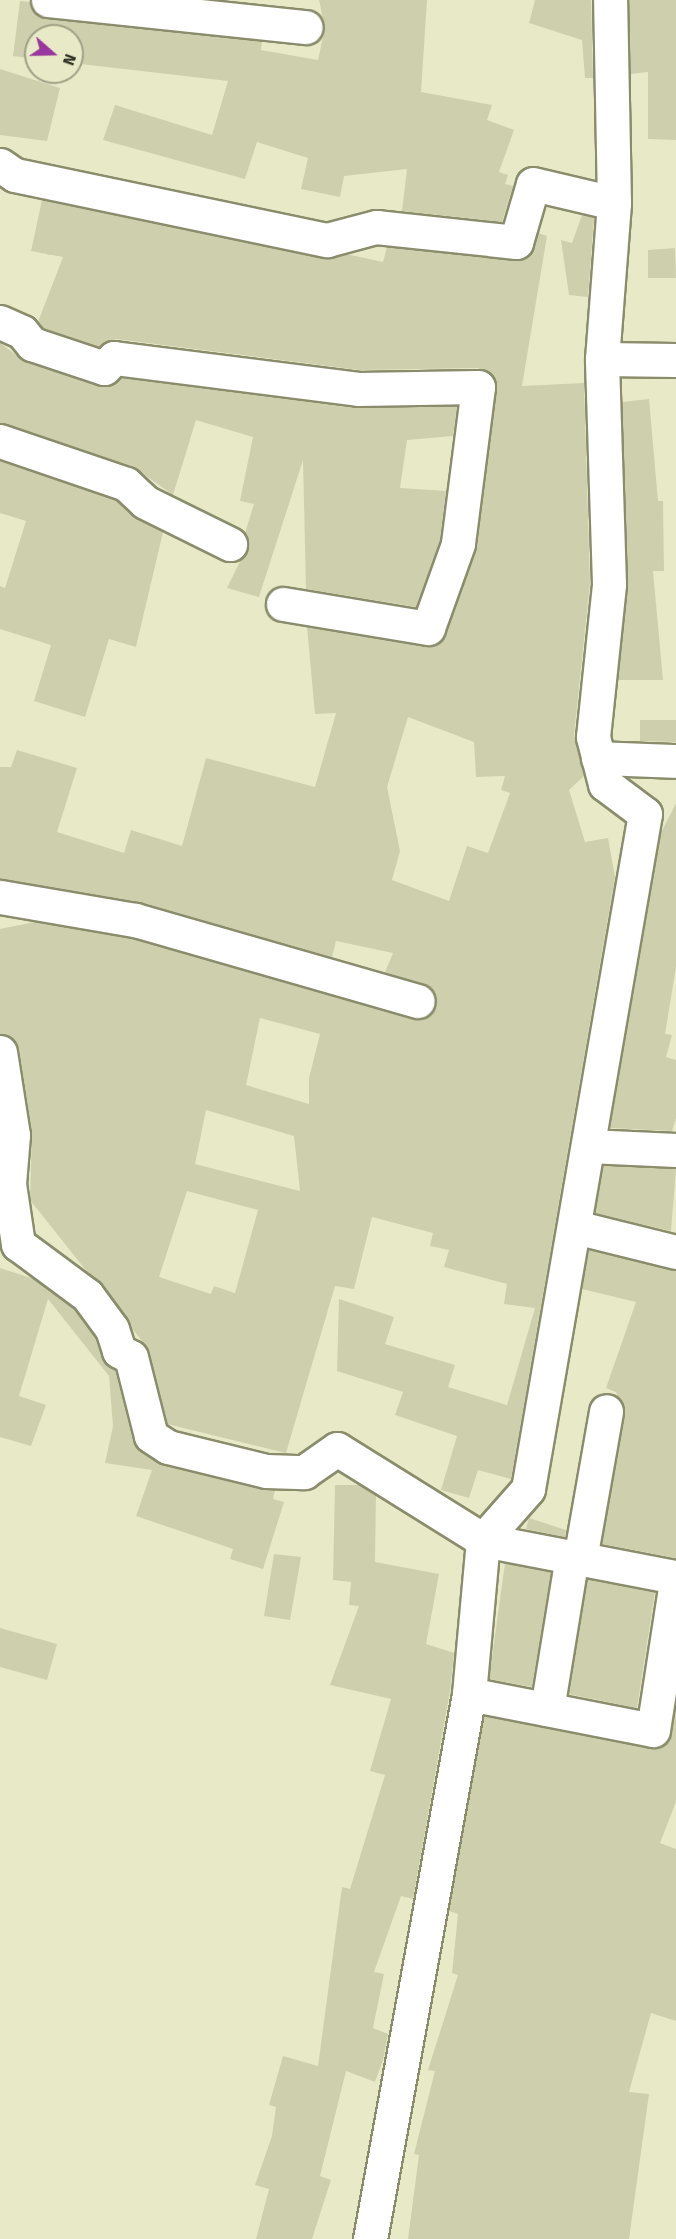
<!DOCTYPE html>
<html>
<head>
<meta charset="utf-8">
<style>
	body { margin:0 }
	#map { position:relative; width:676px; height:2239px; overflow:hidden; background:#e8eac7; font-family:"Fira Sans",sans-serif }
	div>[style] { position:absolute }
	[style*='--x'] { left:calc(var(--x)*1px); top:calc(var(--y)*1px); width:calc(var(--w)*1px); rotate:calc(var(--a)*1deg) }
	.building>* { inset:0; background:#ced0ad }
	.roads { filter:drop-shadow(2px 0 #8a8c6c) drop-shadow(-2px 0 #8a8c6c) drop-shadow(0 2px #8a8c6c) drop-shadow(0 -2px #8a8c6c) }
	.minor>* { height:33px; margin:-16.5px; padding:0 16.5px; transform-origin:16.5px; border-radius:16.5px; background:#fff }
	span { translate:-50% -50%; white-space:nowrap; text-align:center; line-height:1.15; -webkit-text-stroke:4.5px #e8eac7; paint-order:stroke }
	.north { position:absolute; left:24px; top:24px; width:60px; height:60px; box-sizing:border-box; background:#e8eac7; border:2px solid #9fa086; border-radius:50%; rotate:110deg; font-size:16px; font-weight:700; line-height:24px; text-align:center; color:#313224 }
	.north::after { content:''; display:block; margin:auto; width:21px; height:27px; background:#9a379e; clip-path:polygon(50% 0,100% 100%,50% 72%,0 100%) }
</style>
</head>
<body>
<div id="map">
	<div class="building">
		<i style="clip-path:polygon(319px 0,427px 0,421px 92px,492px 105px,487px 120px,514px 130px,499px 172px,508px 175px,505px 184px,513px 186px,502px 222px,402px 211px,407px 169px,344px 176px,340px 197px,301px 189px,308px 158px,257px 142px,245px 179px,103px 140px,115px 105px,212px 135px,228px 81px,72px 63px,72px 36px,36px 36px,36px 59px,13px 56px,20px 1px,30px 2px,46px 19px,262px 41px,261px 50px,318px 60px,325px 28px)"></i>
		<i style="clip-path:polygon(535px 0,591px 0,593px 78px,585px 78px,582px 40px,529px 23px)"></i>
		<i style="clip-path:polygon(629px 0,676px 0,676px 140px,648px 139px,648px 72px,630px 74px)"></i>
		<i style="clip-path:polygon(0 69px,60px 88px,47px 141px,0 135px)"></i>
		<i style="clip-path:polygon(evenodd,42px 200px,324px 258px,346px 254px,383px 262px,387px 247px,515px 261px,530px 254px,538px 233px,547px 236px,522px 386px,584px 383px,590px 583px,574px 735px,584px 776px,569px 790px,585px 842px,608px 838px,615px 877px,511px 1479px,478px 1470px,469px 1498px,441px 1490px,457px 1436px,395px 1415px,403px 1392px,337px 1371px,339px 1299px,394px 1317px,385px 1344px,455px 1365px,448px 1387px,507px 1405px,535px 1308px,504px 1304px,507px 1284px,444px 1267px,449px 1250px,430px 1246px,433px 1233px,372px 1217px,354px 1289px,335px 1286px,286px 1453px,167px 1424px,146px 1346px,30px 1200px,32px 1132px,19px 1049px,14px 1040px,0 1034px,0 929px,35px 922px,131px 938px,413px 1019px,431px 1014px,436px 997px,432px 988px,385px 972px,393px 953px,336px 941px,332px 957px,140px 902px,0 879px,0 767px,11px 767px,17px 750px,77px 768px,57px 832px,124px 853px,131px 830px,182px 846px,206px 758px,315px 787px,336px 713px,315px 714px,307px 627px,425px 646px,441px 641px,477px 547px,495px 380px,478px 368px,359px 370px,116px 339px,99px 347px,43px 328px,38px 322px,63px 257px,31px 251px,42px 200px,408px 717px,474px 742px,476px 777px,505px 776px,501px 790px,510px 793px,488px 853px,467px 846px,449px 901px,392px 880px,400px 851px,387px 787px,408px 717px,42px 200px,260px 1018px,320px 1034px,309px 1078px,309px 1104px,246px 1085px,260px 1018px,42px 200px,206px 1110px,294px 1136px,300px 1191px,195px 1164px,206px 1110px,42px 200px,187px 1191px,258px 1210px,235px 1293px,214px 1286px,211px 1294px,159px 1277px,187px 1191px)"></i>
		<i style="clip-path:polygon(582px 215px,594px 218px,588px 297px,569px 295px,561px 240px,572px 243px)"></i>
		<i style="clip-path:polygon(675px 248px,676px 278px,648px 278px,648px 250px)"></i>
		<i style="clip-path:polygon(0 343px,26px 362px,99px 386px,121px 378px,356px 408px,457px 406px,453px 436px,407px 440px,400px 488px,446px 491px,440px 540px,416px 607px,306px 589px,303px 460px,259px 597px,227px 588px,249px 543px,245px 533px,254px 504px,240px 501px,253px 437px,196px 420px,173px 495px,132px 466px,0 423px)"></i>
		<i style="clip-path:polygon(649px 399px,658px 501px,663px 501px,664px 571px,653px 571px,663px 680px,618px 680px,628px 584px,622px 402px)"></i>
		<i style="clip-path:polygon(0 461px,116px 500px,163px 532px,136px 647px,109px 639px,85px 717px,34px 701px,51px 645px,0 629px,0 586px,5px 588px,26px 521px,0 513px)"></i>
		<i style="clip-path:polygon(640px 720px,676px 720px,676px 742px,640px 741px)"></i>
		<i style="clip-path:polygon(676px 803px,676px 967px,665px 1034px,672px 1035px,666px 1057px,676px 1060px,676px 1118px,672px 1131px,610px 1128px,661px 833px)"></i>
		<i style="clip-path:polygon(603px 1165px,676px 1169px,671px 1231px,595px 1213px)"></i>
		<i style="clip-path:polygon(589px 1250px,676px 1270px,676px 1558px,602px 1544px,624px 1414px,616px 1392px,606px 1388px,636px 1302px,582px 1289px)"></i>
		<i style="clip-path:polygon(0 1268px,34px 1279px,74px 1308px,95px 1338px,104px 1363px,115px 1370px,133px 1441px,141px 1452px,164px 1465px,275px 1490px,273px 1499px,284px 1502px,263px 1569px,230px 1559px,233px 1549px,136px 1516px,152px 1470px,105px 1463px,113px 1426px,109px 1376px,48px 1299px,19px 1396px,46px 1405px,31px 1446px,0 1437px)"></i>
		<i style="clip-path:polygon(335px 1485px,359px 1485px,376px 1495px,375px 1562px,439px 1574px,426px 1644px,454px 1653px,450px 1691px,413px 1899px,401px 1896px,374px 1972px,384px 1974px,373px 2028px,388px 2034px,383px 2060px,375px 2082px,346px 2071px,320px 2176px,331px 2180px,312px 2239px,256px 2239px,269px 2189px,255px 2185px,272px 2136px,276px 2107px,269px 2105px,283px 2056px,318px 2066px,342px 1887px,350px 1889px,385px 1775px,370px 1771px,391px 1699px,330px 1685px,359px 1606px,349px 1605px,351px 1582px,333px 1580px)"></i>
		<i style="clip-path:polygon(529px 1518px,566px 1530px,565px 1537px,526px 1529px)"></i>
		<i style="clip-path:polygon(274px 1554px,301px 1557px,290px 1620px,264px 1616px)"></i>
		<i style="clip-path:polygon(505px 1563px,551px 1572px,532px 1687px,489px 1679px)"></i>
		<i style="clip-path:polygon(587px 1579px,655px 1592px,637px 1708px,568px 1694px)"></i>
		<i style="clip-path:polygon(0 1628px,57px 1644px,47px 1680px,0 1667px)"></i>
		<i style="clip-path:polygon(676px 1704px,676px 1802px,660px 1843px,676px 1849px,676px 2021px,651px 2013px,629px 2092px,649px 2094px,629px 2239px,408px 2239px,419px 2155px,414px 2154px,435px 2071px,428px 2070px,458px 1975px,452px 1973px,458px 1914px,449px 1911px,484px 1716px,650px 1748px,668px 1741px)"></i>
	</div>
	<div class="roads">
		<div class="minor">
			<i style="--x:48;--y:0;--w:259;--a:6"></i>
			<i style="--x:0;--y:165;--w:18;--a:34"></i>
			<i style="--x:15;--y:175;--w:319;--a:11.8"></i>
			<i style="--x:327;--y:240;--w:51;--a:-14.9"></i>
			<i style="--x:376;--y:227;--w:141;--a:6.1"></i>
			<i style="--x:516;--y:242;--w:60;--a:-73.7"></i>
			<i style="--x:533;--y:184;--w:83;--a:13.2"></i>
			<i style="--x:0;--y:322;--w:24;--a:24"></i>
			<i style="--x:22;--y:332;--w:16;--a:50"></i>
			<i style="--x:32;--y:344;--w:76;--a:18.4"></i>
			<i style="--x:104;--y:368;--w:14;--a:-45"></i>
			<i style="--x:114;--y:358;--w:246;--a:7.2"></i>
			<i style="--x:358;--y:389;--w:120;--a:-1"></i>
			<i style="--x:478;--y:387;--w:158;--a:97.3"></i>
			<i style="--x:458;--y:544;--w:89;--a:109.7"></i>
			<i style="--x:428;--y:628;--w:147;--a:-170.6"></i>
			<i style="--x:602;--y:359;--w:74;--a:0.8"></i>
			<i style="--x:0;--y:441;--w:133;--a:18.8"></i>
			<i style="--x:126;--y:484;--w:26;--a:43"></i>
			<i style="--x:145;--y:502;--w:95;--a:26.3"></i>
			<i style="--x:598;--y:758;--w:78;--a:2.2"></i>
			<i style="--x:0;--y:897;--w:137;--a:9.7"></i>
			<i style="--x:135;--y:920;--w:294;--a:16"></i>
			<i style="--x:0;--y:1052;--w:84;--a:81.1"></i>
			<i style="--x:13;--y:1135;--w:49;--a:94.7"></i>
			<i style="--x:9;--y:1184;--w:61;--a:81.5"></i>
			<i style="--x:18;--y:1244;--w:86;--a:36.5"></i>
			<i style="--x:87;--y:1295;--w:42;--a:53.7"></i>
			<i style="--x:112;--y:1329;--w:23;--a:72"></i>
			<i style="--x:119;--y:1351;--w:13;--a:27"></i>
			<i style="--x:131;--y:1357;--w:81;--a:75.8"></i>
			<i style="--x:151;--y:1436;--w:20;--a:33"></i>
			<i style="--x:168;--y:1447;--w:101;--a:13.8"></i>
			<i style="--x:266;--y:1471;--w:38;--a:2"></i>
			<i style="--x:304;--y:1472;--w:40;--a:-34.9"></i>
			<i style="--x:337;--y:1449;--w:172;--a:31.9"></i>
			<i style="--x:483;--y:1540;--w:155;--a:95.2"></i>
			<i style="--x:588;--y:1146;--w:88;--a:2.6"></i>
			<i style="--x:575;--y:1227;--w:104;--a:13.9"></i>
			<i style="--x:483;--y:1540;--w:68;--a:-48.6"></i>
			<i style="--x:528;--y:1489;--w:685;--a:-80.17"></i>
			<i style="--x:645;--y:814;--w:50;--a:-143.1"></i>
			<i style="--x:605;--y:784;--w:49;--a:-104.3"></i>
			<i style="--x:593;--y:737;--w:154;--a:-84"></i>
			<i style="--x:609;--y:584;--w:225;--a:-91.8"></i>
			<i style="--x:602;--y:359;--w:156;--a:-85.6"></i>
			<i style="--x:614;--y:203;--w:203;--a:-91.1"></i>
			<i style="--x:483;--y:1540;--w:197;--a:10.9"></i>
			<i style="--x:580;--y:1559;--w:150;--a:-80"></i>
			<i style="--x:547;--y:1709;--w:154;--a:-80.7"></i>
			<i style="--x:370;--y:2239;--w:554;--a:-79.7"></i>
			<i style="--x:469;--y:1694;--w:187;--a:11.1"></i>
			<i style="--x:653;--y:1730;--w:151;--a:-81.2"></i>
		</div>
	</div>
	<div class="north">N</div>
</div>
</body>
</html>
